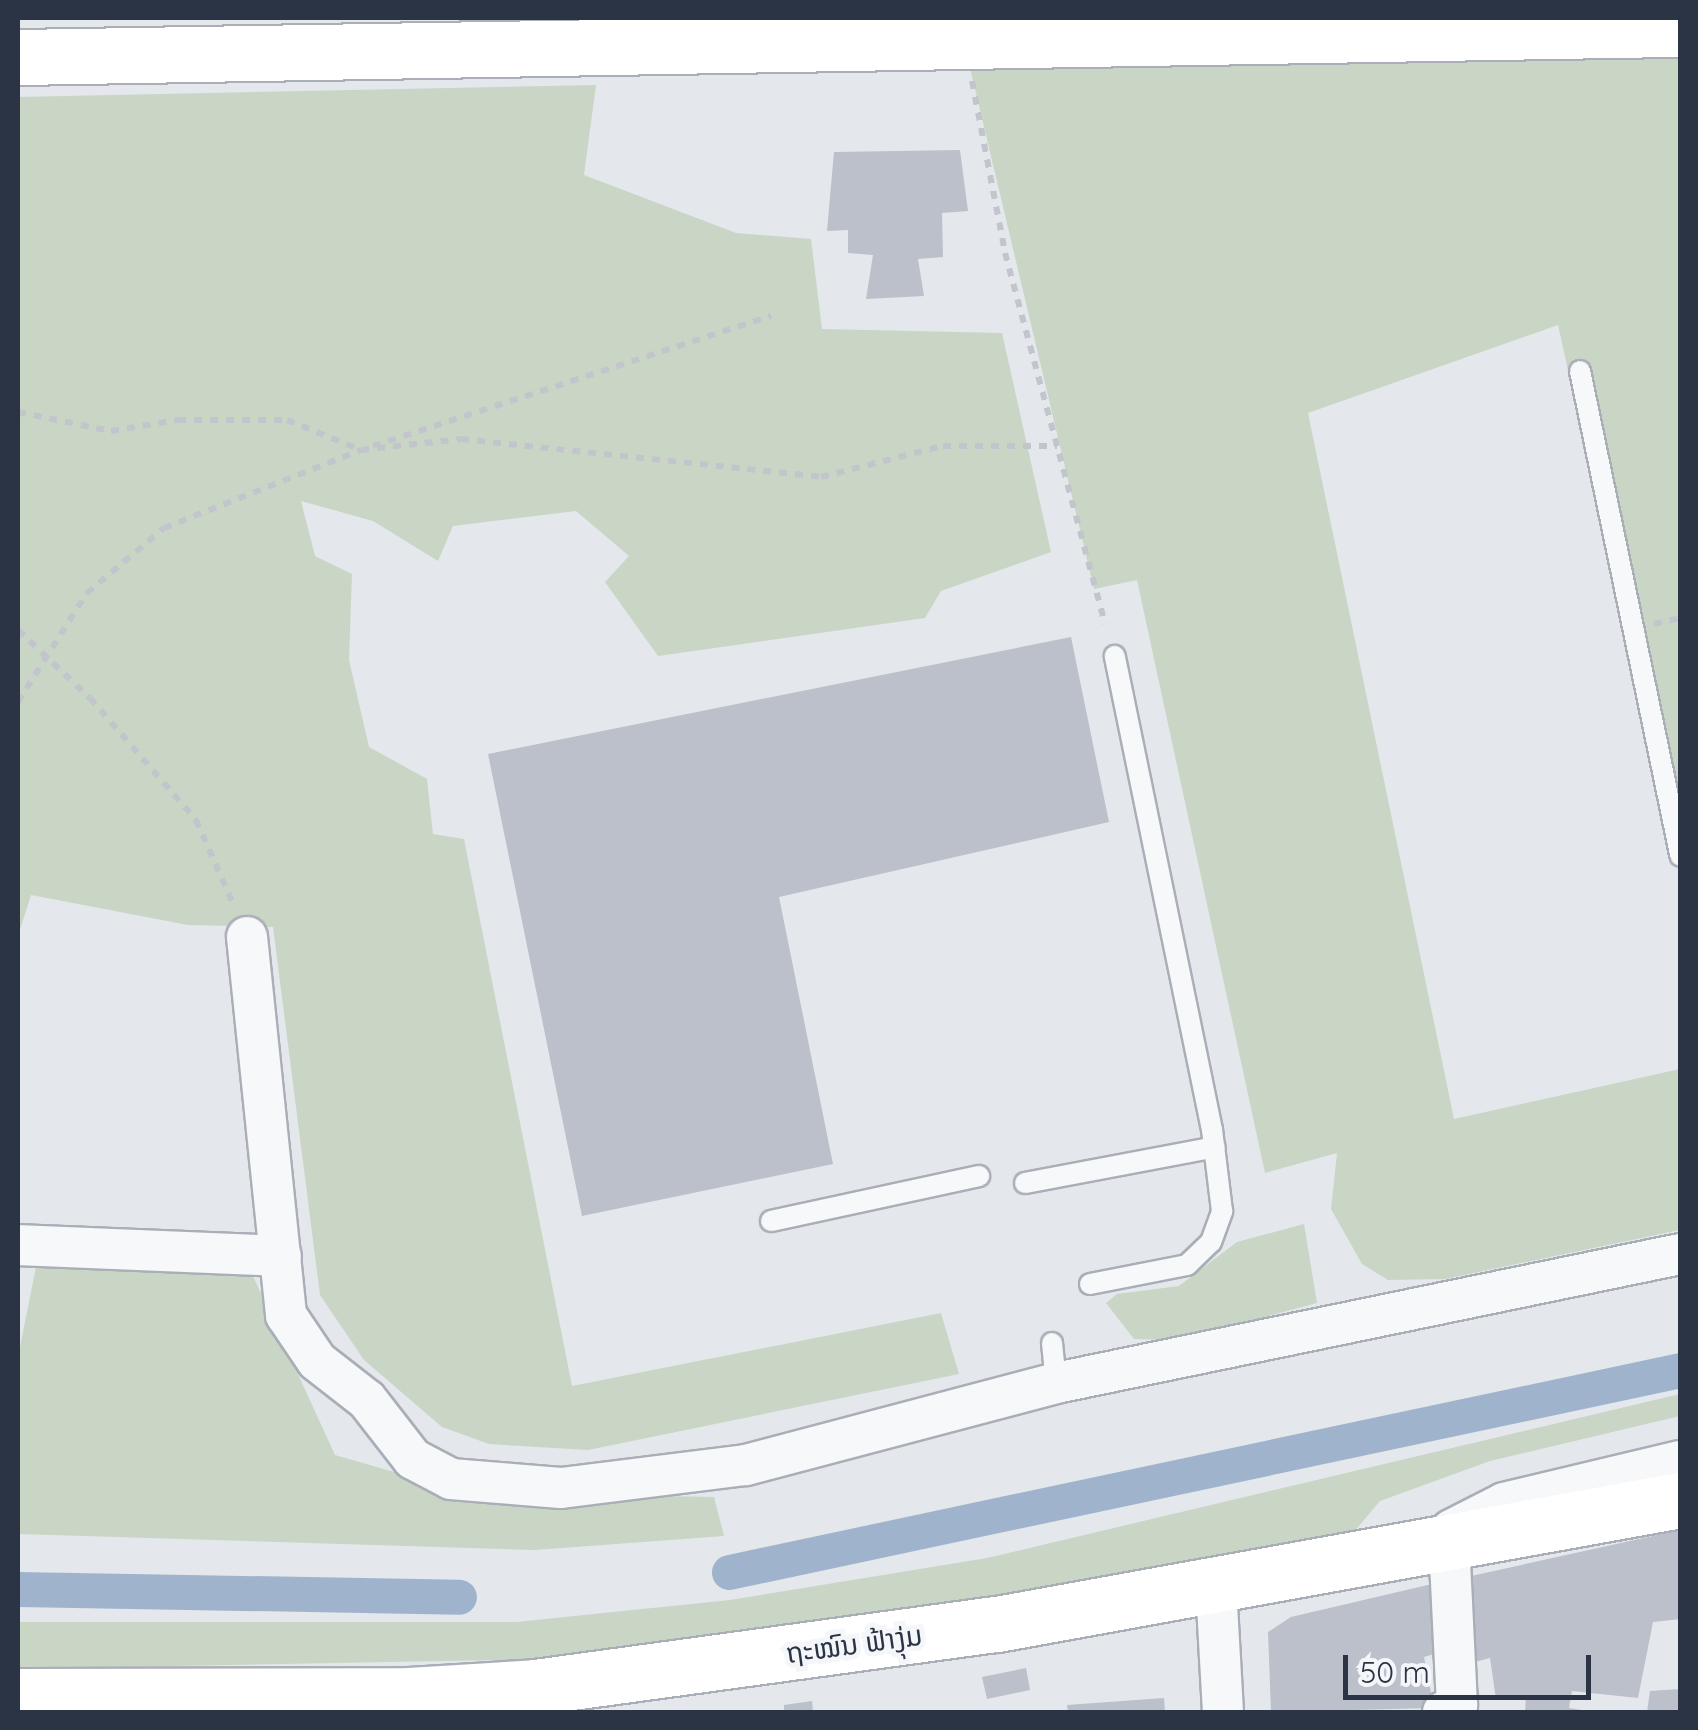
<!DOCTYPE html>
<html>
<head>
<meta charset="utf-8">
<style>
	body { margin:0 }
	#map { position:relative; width:1698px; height:1730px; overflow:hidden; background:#e4e7ec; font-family:Quicksand,"Noto Sans Lao",sans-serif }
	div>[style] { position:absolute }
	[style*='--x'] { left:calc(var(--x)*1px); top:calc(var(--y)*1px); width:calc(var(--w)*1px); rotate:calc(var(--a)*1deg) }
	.green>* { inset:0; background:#c9d6c5 }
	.canal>* { height:35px; margin:-17.5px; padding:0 17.5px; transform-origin:17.5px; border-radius:17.5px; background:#9fb4cc }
	.building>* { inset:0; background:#bbc0ca }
	.path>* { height:6px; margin-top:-3px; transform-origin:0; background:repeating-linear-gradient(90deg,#c2c5cb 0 8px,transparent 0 16px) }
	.roads { filter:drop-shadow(2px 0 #a9aeb7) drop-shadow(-2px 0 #a9aeb7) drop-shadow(0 2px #a9aeb7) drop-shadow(0 -2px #a9aeb7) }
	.lane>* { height:20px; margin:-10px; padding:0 10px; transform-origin:10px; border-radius:10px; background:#f7f8fa }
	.street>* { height:40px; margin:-20px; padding:0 20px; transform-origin:20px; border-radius:20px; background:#f7f8fa }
	.secondary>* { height:55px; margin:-27.5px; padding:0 27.5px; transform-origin:27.5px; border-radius:27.5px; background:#fff }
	span { translate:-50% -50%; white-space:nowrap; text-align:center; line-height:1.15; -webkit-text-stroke:10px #f4f6f9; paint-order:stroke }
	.street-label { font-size:28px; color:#2b3445 }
	.frame { position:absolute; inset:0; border:20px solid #2b3445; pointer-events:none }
	.scale { position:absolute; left:1343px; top:1655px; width:248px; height:45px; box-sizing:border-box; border:5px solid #2b3445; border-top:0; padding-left:12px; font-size:30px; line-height:35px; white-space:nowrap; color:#2b3445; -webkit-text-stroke:8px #f4f6f9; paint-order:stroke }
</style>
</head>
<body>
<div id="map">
	<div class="green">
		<i style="clip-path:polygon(1680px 51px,1680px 870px,1558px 325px,1308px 413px,1454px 1119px,1680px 1069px,1680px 1230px,1445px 1279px,1388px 1280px,1362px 1264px,1331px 1209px,1337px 1153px,1265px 1173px,1137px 580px,1094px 589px,970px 68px)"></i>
		<i style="clip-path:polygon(596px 85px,584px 175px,736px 233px,811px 239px,822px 329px,1002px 333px,1051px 552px,941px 591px,925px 618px,658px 656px,605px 582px,629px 556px,576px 511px,453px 526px,438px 561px,373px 521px,301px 501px,315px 556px,352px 574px,349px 660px,369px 747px,427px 779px,433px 834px,464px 839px,572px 1386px,941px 1313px,959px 1374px,588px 1450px,489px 1444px,442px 1427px,364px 1360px,320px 1295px,273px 927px,188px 925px,31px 895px,18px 936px,18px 97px)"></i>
		<i style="clip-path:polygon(1304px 1224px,1317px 1303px,1179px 1340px,1134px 1339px,1106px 1303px,1117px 1294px,1179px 1286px,1237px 1242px)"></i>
		<i style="clip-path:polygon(37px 1262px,253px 1276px,335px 1455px,464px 1492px,714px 1497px,724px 1536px,535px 1550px,18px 1534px,18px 1357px)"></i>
		<i style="clip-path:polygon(1680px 1394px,1680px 1416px,1490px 1461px,1380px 1501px,1353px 1533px,983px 1608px,557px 1659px,18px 1669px,18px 1622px,516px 1622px,730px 1600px,987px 1558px)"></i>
	</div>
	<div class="canal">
		<i style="--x:729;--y:1572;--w:972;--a:-11.99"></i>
		<i style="--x:18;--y:1589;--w:441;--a:1"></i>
	</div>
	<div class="building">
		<i style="clip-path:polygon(960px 150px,968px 211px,942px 213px,943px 257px,918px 259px,924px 296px,866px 299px,873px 255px,848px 253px,848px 230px,827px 231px,834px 152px)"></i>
		<i style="clip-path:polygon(1071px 637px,1109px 822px,779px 897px,833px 1164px,582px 1216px,488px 754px)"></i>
		<i style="clip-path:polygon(1680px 1530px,1680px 1619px,1653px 1622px,1638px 1698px,1572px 1691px,1569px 1708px,1594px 1712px,1525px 1712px,1526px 1696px,1496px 1699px,1490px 1658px,1471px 1663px,1462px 1578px)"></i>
		<i style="clip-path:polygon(1432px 1584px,1441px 1652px,1424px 1657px,1434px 1708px,1271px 1712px,1268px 1632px,1291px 1617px)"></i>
		<i style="clip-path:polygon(1026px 1668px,1030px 1690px,987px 1699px,982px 1677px)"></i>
		<i style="clip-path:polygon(1680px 1689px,1680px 1712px,1647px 1712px,1650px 1691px)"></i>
		<i style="clip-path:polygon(1164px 1698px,1165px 1712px,1068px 1712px,1067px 1705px)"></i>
		<i style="clip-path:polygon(812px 1701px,813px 1712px,784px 1712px,784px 1705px)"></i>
	</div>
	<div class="path">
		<i style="--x:972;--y:81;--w:175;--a:79.1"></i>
		<i style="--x:1005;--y:253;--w:384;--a:74.9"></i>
		<i style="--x:18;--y:412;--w:95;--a:11.5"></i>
		<i style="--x:111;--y:431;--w:68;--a:-9.3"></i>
		<i style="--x:178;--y:420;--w:109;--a:0"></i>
		<i style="--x:287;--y:420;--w:80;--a:22.1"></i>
		<i style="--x:361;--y:450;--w:101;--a:-6.3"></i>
		<i style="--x:461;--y:439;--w:362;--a:6"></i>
		<i style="--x:821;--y:477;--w:126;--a:-14.3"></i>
		<i style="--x:943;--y:446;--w:114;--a:0"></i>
		<i style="--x:373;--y:446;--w:419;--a:-18.1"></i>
		<i style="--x:1654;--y:624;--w:27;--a:-13"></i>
		<i style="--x:18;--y:630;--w:99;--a:43.4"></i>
		<i style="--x:90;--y:698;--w:162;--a:49"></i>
		<i style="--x:196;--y:820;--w:96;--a:66.1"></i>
		<i style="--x:18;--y:702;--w:129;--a:-57.7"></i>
		<i style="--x:87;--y:593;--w:101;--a:-40.2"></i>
		<i style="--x:164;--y:528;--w:212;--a:-21.6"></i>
	</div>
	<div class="roads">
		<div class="lane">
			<i style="--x:1580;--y:371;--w:495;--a:78.3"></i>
			<i style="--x:1025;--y:1183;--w:193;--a:-10.7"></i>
			<i style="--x:771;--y:1221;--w:213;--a:-12.2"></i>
			<i style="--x:1090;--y:1284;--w:99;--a:-11.1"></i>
			<i style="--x:1187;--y:1265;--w:33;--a:-44"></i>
			<i style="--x:1211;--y:1242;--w:33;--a:-70"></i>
			<i style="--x:1222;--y:1211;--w:82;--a:-97"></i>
			<i style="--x:1212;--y:1130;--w:484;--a:-101.6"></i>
			<i style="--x:1052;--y:1343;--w:40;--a:84.3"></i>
		</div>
		<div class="street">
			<i style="--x:247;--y:937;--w:380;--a:84.1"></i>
			<i style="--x:286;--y:1315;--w:55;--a:56"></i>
			<i style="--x:317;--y:1361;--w:63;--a:38"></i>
			<i style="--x:367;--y:1400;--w:75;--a:52.1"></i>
			<i style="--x:413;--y:1459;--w:43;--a:27.8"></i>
			<i style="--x:451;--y:1479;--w:110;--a:4.7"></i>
			<i style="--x:561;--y:1488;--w:186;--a:-7.1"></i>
			<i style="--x:746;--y:1465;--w:321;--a:-14.8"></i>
			<i style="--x:1056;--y:1383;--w:637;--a:-11.68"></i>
			<i style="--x:18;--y:1245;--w:263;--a:2.4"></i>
			<i style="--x:1451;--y:1530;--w:59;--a:-27"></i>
			<i style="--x:1504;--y:1503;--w:181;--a:-13.4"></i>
			<i style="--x:1216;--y:1587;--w:125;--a:86.8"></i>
			<i style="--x:1443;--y:1712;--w:16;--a:-27"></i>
			<i style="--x:1457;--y:1705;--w:162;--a:-92.8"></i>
		</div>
		<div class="secondary">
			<i style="--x:18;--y:57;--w:1662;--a:-0.97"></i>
			<i style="--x:18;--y:1696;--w:391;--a:-0.1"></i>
			<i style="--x:409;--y:1695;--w:126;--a:-3.6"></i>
			<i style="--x:535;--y:1687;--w:466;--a:-7.8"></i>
			<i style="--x:997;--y:1624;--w:694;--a:-10.29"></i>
		</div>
	</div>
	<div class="street-label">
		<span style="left:854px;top:1644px;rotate:-8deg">ຖະໝົນ ຟ້າງຸ່ມ</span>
	</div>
	<div class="frame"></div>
	<div class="scale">50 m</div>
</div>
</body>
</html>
